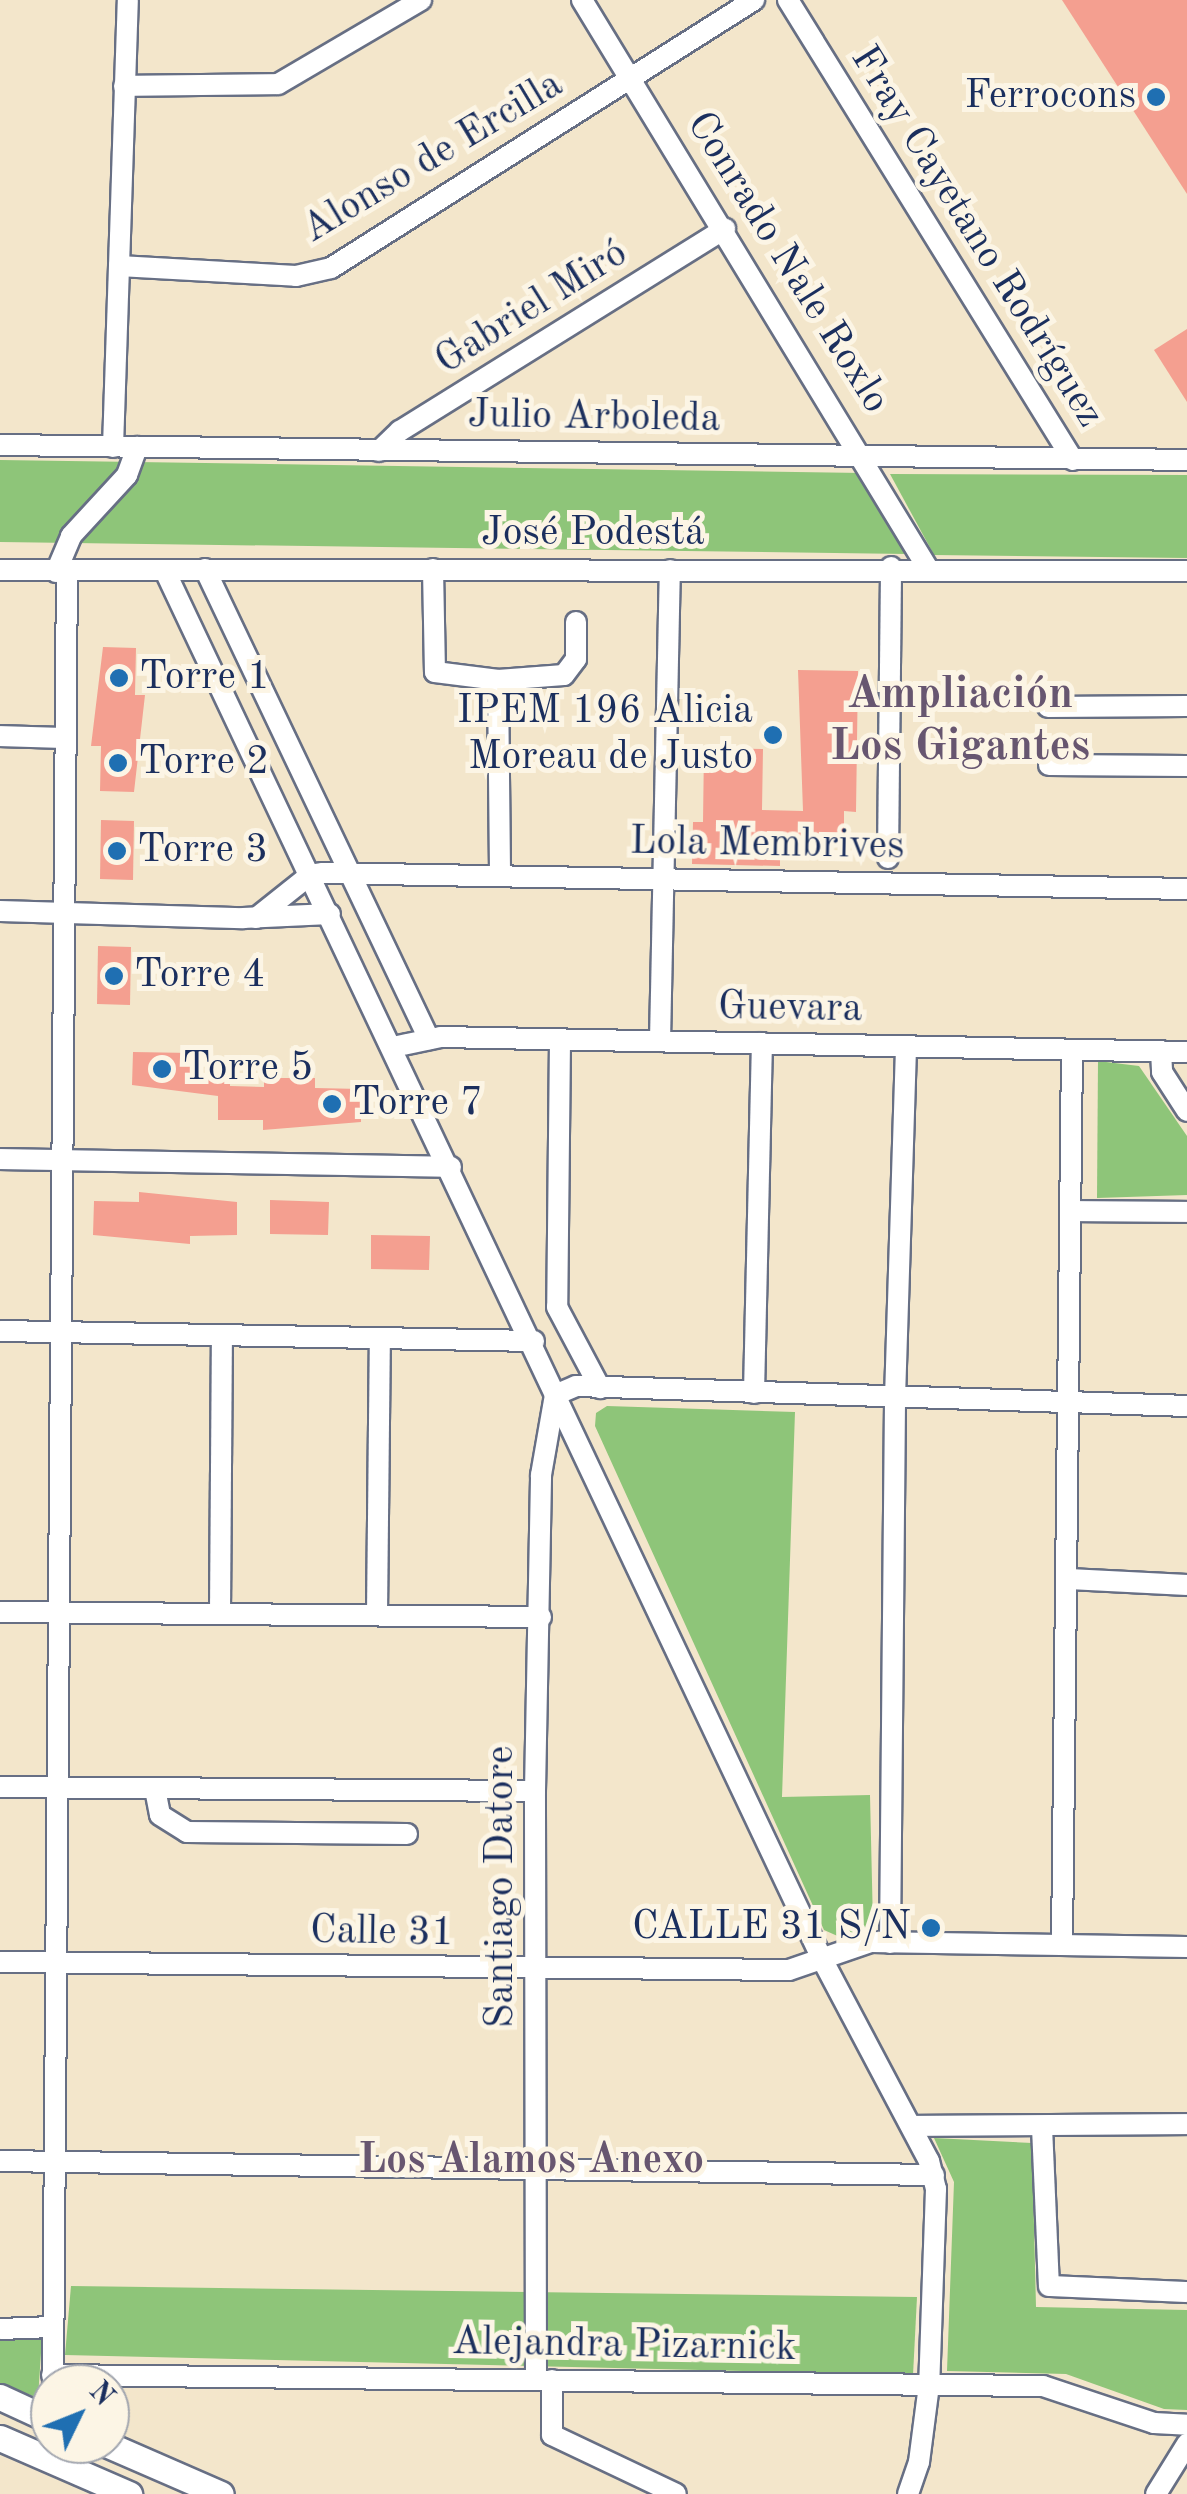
<!DOCTYPE html>
<html>
<head>
<meta charset="utf-8">
<style>
	body { margin:0 }
	#map { position:relative; width:1187px; height:2494px; overflow:hidden; background:#f3e6cb; font-family:"Old Standard TT",serif }
	div>[style] { position:absolute }
	[style*='--x'] { left:calc(var(--x)*1px); top:calc(var(--y)*1px); width:calc(var(--w)*1px); rotate:calc(var(--a)*1deg) }
	.green>* { inset:0; background:#8ec579 }
	.building>* { inset:0; background:#f49f90 }
	.roads { filter:drop-shadow(2px 0 #676f84) drop-shadow(-2px 0 #676f84) drop-shadow(0 2px #676f84) drop-shadow(0 -2px #676f84) }
	.minor>* { height:20px; margin:-10px; padding:0 10px; transform-origin:10px; border-radius:10px; background:#fff }
	.major>* { height:25px; margin:-12.5px; padding:0 12.5px; transform-origin:12.5px; border-radius:12.5px; background:#fff }
	.dots>* { width:28px; height:28px; translate:-50% -50%; box-sizing:border-box; border:5px solid #fcf5e5; border-radius:50% }
	span { translate:-50% -50%; white-space:nowrap; text-align:center; line-height:1.15; -webkit-text-stroke:10px #fcf5e5; paint-order:stroke }
	.poi-label { font-size:40px; color:#1b2f5e }
	.right { translate:-100% -50%; text-align:right }
	.left { translate:0 -50%; text-align:left }
	.street-label { font-size:40px; color:#1b2f5e }
	.neighbourhood-label { font-size:42px; color:#675670; font-weight:700 }
	.quarter-label { font-size:45px; color:#675670; font-weight:700 }
	.north { position:absolute; left:30px; top:2364px; width:100px; height:100px; box-sizing:border-box; background:#fcf5e5; border:2px solid #a2a6af; border-radius:50%; rotate:47deg; font-size:28px; font-weight:700; line-height:40px; text-align:center; color:#1b2f5e }
	.north::after { content:''; display:block; margin:auto; width:35px; height:45px; background:#1f6fb2; clip-path:polygon(50% 0,100% 100%,50% 72%,0 100%) }
</style>
</head>
<body>
<div id="map">
	<div class="green">
		<i style="clip-path:polygon(0 460px,863px 473px,907px 554px,0 542px)"></i>
		<i style="clip-path:polygon(890px 474px,1187px 475px,1187px 558px,934px 555px)"></i>
		<i style="clip-path:polygon(1098px 1061px,1139px 1066px,1187px 1136px,1187px 1195px,1097px 1198px)"></i>
		<i style="clip-path:polygon(607px 1406px,795px 1412px,782px 1797px,870px 1795px,873px 1925px,865px 1934px,842px 1938px,824px 1930px,595px 1426px,596px 1413px)"></i>
		<i style="clip-path:polygon(934px 2138px,1032px 2143px,1036px 2307px,1187px 2310px,1187px 2410px,1164px 2409px,1066px 2374px,947px 2371px,954px 2182px)"></i>
		<i style="clip-path:polygon(71px 2286px,917px 2297px,913px 2375px,65px 2355px)"></i>
		<i style="clip-path:polygon(42px 2338px,38px 2398px,0 2383px,0 2341px)"></i>
	</div>
	<div class="building">
		<i style="clip-path:polygon(1062px 0,1187px 0,1187px 194px)"></i>
		<i style="clip-path:polygon(1187px 329px,1187px 402px,1154px 350px)"></i>
		<i style="clip-path:polygon(103px 647px,136px 648px,135px 695px,145px 695px,134px 792px,100px 791px,101px 746px,91px 746px)"></i>
		<i style="clip-path:polygon(798px 670px,858px 671px,856px 812px,844px 811px,844px 845px,780px 844px,780px 866px,692px 864px,693px 822px,703px 822px,704px 748px,763px 749px,762px 810px,803px 811px)"></i>
		<i style="clip-path:polygon(101px 820px,134px 821px,133px 880px,100px 879px)"></i>
		<i style="clip-path:polygon(98px 946px,131px 947px,130px 1005px,97px 1004px)"></i>
		<i style="clip-path:polygon(133px 1052px,191px 1053px,191px 1076px,230px 1076px,230px 1086px,264px 1087px,264px 1078px,315px 1078px,315px 1088px,361px 1089px,361px 1122px,263px 1130px,263px 1120px,218px 1120px,218px 1096px,132px 1085px)"></i>
		<i style="clip-path:polygon(139px 1192px,237px 1202px,237px 1235px,190px 1236px,190px 1244px,93px 1235px,94px 1201px,139px 1202px)"></i>
		<i style="clip-path:polygon(270px 1200px,329px 1202px,328px 1235px,270px 1234px)"></i>
		<i style="clip-path:polygon(371px 1235px,430px 1236px,429px 1270px,371px 1269px)"></i>
	</div>
	<div class="roads">
		<div class="minor">
			<i style="--x:582;--y:0;--w:664;--a:58.68"></i>
			<i style="--x:788;--y:0;--w:541;--a:58.22"></i>
			<i style="--x:124;--y:86;--w:154;--a:-0.7"></i>
			<i style="--x:278;--y:84;--w:166;--a:-30.4"></i>
			<i style="--x:119;--y:266;--w:177;--a:3.2"></i>
			<i style="--x:296;--y:276;--w:36;--a:-13"></i>
			<i style="--x:331;--y:268;--w:501;--a:-32.36"></i>
			<i style="--x:0;--y:445;--w:1187;--a:0.72"></i>
			<i style="--x:113;--y:447;--w:447;--a:-88.1"></i>
			<i style="--x:379;--y:451;--w:29;--a:-44"></i>
			<i style="--x:400;--y:431;--w:383;--a:-31.9"></i>
			<i style="--x:205;--y:569;--w:521;--a:64.52"></i>
			<i style="--x:433;--y:569;--w:103;--a:88.9"></i>
			<i style="--x:435;--y:672;--w:64;--a:7.2"></i>
			<i style="--x:498;--y:680;--w:66;--a:-4.3"></i>
			<i style="--x:564;--y:675;--w:20;--a:-53"></i>
			<i style="--x:576;--y:659;--w:37;--a:-90"></i>
			<i style="--x:0;--y:570;--w:1187;--a:0.05"></i>
			<i style="--x:165;--y:571;--w:1536;--a:64.67"></i>
			<i style="--x:822;--y:1959;--w:229;--a:62.1"></i>
			<i style="--x:929;--y:2161;--w:29;--a:76"></i>
			<i style="--x:936;--y:2189;--w:196;--a:92"></i>
			<i style="--x:929;--y:2385;--w:78;--a:97.4"></i>
			<i style="--x:919;--y:2462;--w:34;--a:109"></i>
			<i style="--x:56;--y:572;--w:39;--a:-67"></i>
			<i style="--x:71;--y:536;--w:83;--a:-47.4"></i>
			<i style="--x:127;--y:475;--w:30;--a:-70"></i>
			<i style="--x:498;--y:680;--w:196;--a:89.4"></i>
			<i style="--x:1048;--y:707;--w:139;--a:-0.4"></i>
			<i style="--x:0;--y:736;--w:62;--a:1.8"></i>
			<i style="--x:1049;--y:765;--w:138;--a:0.4"></i>
			<i style="--x:888;--y:858;--w:291;--a:-89.4"></i>
			<i style="--x:0;--y:911;--w:243;--a:1.7"></i>
			<i style="--x:243;--y:918;--w:87;--a:-2.6"></i>
			<i style="--x:256;--y:918;--w:69;--a:-38.5"></i>
			<i style="--x:310;--y:875;--w:13;--a:-9"></i>
			<i style="--x:323;--y:873;--w:864;--a:1.06"></i>
			<i style="--x:560;--y:1041;--w:266;--a:90.6"></i>
			<i style="--x:557;--y:1307;--w:92;--a:62"></i>
			<i style="--x:660;--y:1041;--w:471;--a:-88.8"></i>
			<i style="--x:393;--y:1047;--w:49;--a:-11.8"></i>
			<i style="--x:441;--y:1037;--w:746;--a:1.15"></i>
			<i style="--x:1161;--y:1051;--w:21;--a:87"></i>
			<i style="--x:1162;--y:1072;--w:46;--a:57.3"></i>
			<i style="--x:0;--y:1159;--w:451;--a:1"></i>
			<i style="--x:1074;--y:1211;--w:113;--a:0.5"></i>
			<i style="--x:0;--y:1331;--w:534;--a:1.07"></i>
			<i style="--x:754;--y:1393;--w:350;--a:-88.7"></i>
			<i style="--x:555;--y:1395;--w:23;--a:-23"></i>
			<i style="--x:576;--y:1386;--w:611;--a:1.87"></i>
			<i style="--x:1069;--y:1579;--w:118;--a:2.9"></i>
			<i style="--x:0;--y:1612;--w:541;--a:0.53"></i>
			<i style="--x:220;--y:1612;--w:275;--a:-89.6"></i>
			<i style="--x:377;--y:1614;--w:275;--a:-89.4"></i>
			<i style="--x:0;--y:1787;--w:535;--a:0.43"></i>
			<i style="--x:155;--y:1789;--w:26;--a:79"></i>
			<i style="--x:160;--y:1815;--w:32;--a:32"></i>
			<i style="--x:187;--y:1832;--w:220;--a:0.5"></i>
			<i style="--x:890;--y:1943;--w:545;--a:-89.47"></i>
			<i style="--x:895;--y:1398;--w:352;--a:-88.2"></i>
			<i style="--x:1062;--y:1944;--w:894;--a:-89.36"></i>
			<i style="--x:0;--y:1962;--w:789;--a:0.58"></i>
			<i style="--x:789;--y:1970;--w:87;--a:-18.9"></i>
			<i style="--x:871;--y:1942;--w:316;--a:0.9"></i>
			<i style="--x:912;--y:2126;--w:275;--a:-0.4"></i>
			<i style="--x:1042;--y:2127;--w:159;--a:87.5"></i>
			<i style="--x:1049;--y:2286;--w:138;--a:2.5"></i>
			<i style="--x:0;--y:2161;--w:934;--a:0.86"></i>
			<i style="--x:0;--y:2329;--w:52;--a:-2.2"></i>
			<i style="--x:52;--y:2375;--w:991;--a:0.64"></i>
			<i style="--x:1043;--y:2386;--w:117;--a:18.4"></i>
			<i style="--x:1154;--y:2423;--w:33;--a:3"></i>
			<i style="--x:536;--y:2380;--w:589;--a:-90.1"></i>
			<i style="--x:535;--y:1791;--w:316;--a:-88.9"></i>
			<i style="--x:541;--y:1475;--w:81;--a:-80.1"></i>
			<i style="--x:552;--y:2380;--w:55;--a:90"></i>
			<i style="--x:552;--y:2435;--w:137;--a:25.4"></i>
			<i style="--x:53;--y:2384;--w:1812;--a:-89.56"></i>
			<i style="--x:1156;--y:2494;--w:59;--a:-58.2"></i>
		</div>
		<div class="major">
			<i style="--x:0;--y:2397;--w:55;--a:24.7"></i>
			<i style="--x:0;--y:2438;--w:141;--a:23.5"></i>
			<i style="--x:106;--y:2444;--w:125;--a:23.5"></i>
		</div>
	</div>
	<div class="dots">
		<i style="left:1156px;top:97px;background:#1f6fb2"></i>
		<i style="left:119px;top:678px;background:#1f6fb2"></i>
		<i style="left:773px;top:735px;background:#1f6fb2"></i>
		<i style="left:118px;top:763px;background:#1f6fb2"></i>
		<i style="left:117px;top:851px;background:#1f6fb2"></i>
		<i style="left:114px;top:976px;background:#1f6fb2"></i>
		<i style="left:162px;top:1069px;background:#1f6fb2"></i>
		<i style="left:332px;top:1104px;background:#1f6fb2"></i>
		<i style="left:931px;top:1928px;background:#1f6fb2"></i>
	</div>
	<div class="poi-label">
		<span class="right" style="left:1136px;top:97px">Ferrocons</span>
		<span class="left" style="left:139px;top:678px">Torre 1</span>
		<span class="right" style="left:753px;top:735px">IPEM 196 Alicia<br>Moreau de Justo</span>
		<span class="left" style="left:138px;top:763px">Torre 2</span>
		<span class="left" style="left:137px;top:851px">Torre 3</span>
		<span class="left" style="left:134px;top:976px">Torre 4</span>
		<span class="left" style="left:182px;top:1069px">Torre 5</span>
		<span class="left" style="left:352px;top:1104px">Torre 7</span>
		<span class="right" style="left:911px;top:1928px">CALLE 31 S/N</span>
	</div>
	<div class="street-label">
		<span style="left:433px;top:158px;rotate:-31deg">Alonso de Ercilla</span>
		<span style="left:976px;top:237px;rotate:58deg">Fray Cayetano Rodríguez</span>
		<span style="left:787px;top:263px;rotate:58deg">Conrado Nale Roxlo</span>
		<span style="left:532px;top:308px;rotate:-32deg">Gabriel Miró</span>
		<span style="left:594px;top:418px;rotate:1deg">Julio Arboleda</span>
		<span style="left:593px;top:534px">José Podestá</span>
		<span style="left:767px;top:845px;rotate:1deg">Lola Membrives</span>
		<span style="left:790px;top:1009px;rotate:1deg">Guevara</span>
		<span style="left:502px;top:1887px;rotate:-90deg">Santiago Datore</span>
		<span style="left:382px;top:1933px;rotate:1deg">Calle 31</span>
		<span style="left:624px;top:2346px;rotate:1deg">Alejandra Pizarnick</span>
	</div>
	<div class="neighbourhood-label">
		<span style="left:531px;top:2161px">Los Alamos Anexo</span>
	</div>
	<div class="quarter-label">
		<span style="left:960px;top:722px">Ampliación<br>Los Gigantes</span>
	</div>
	<div class="north">N</div>
</div>
</body>
</html>
